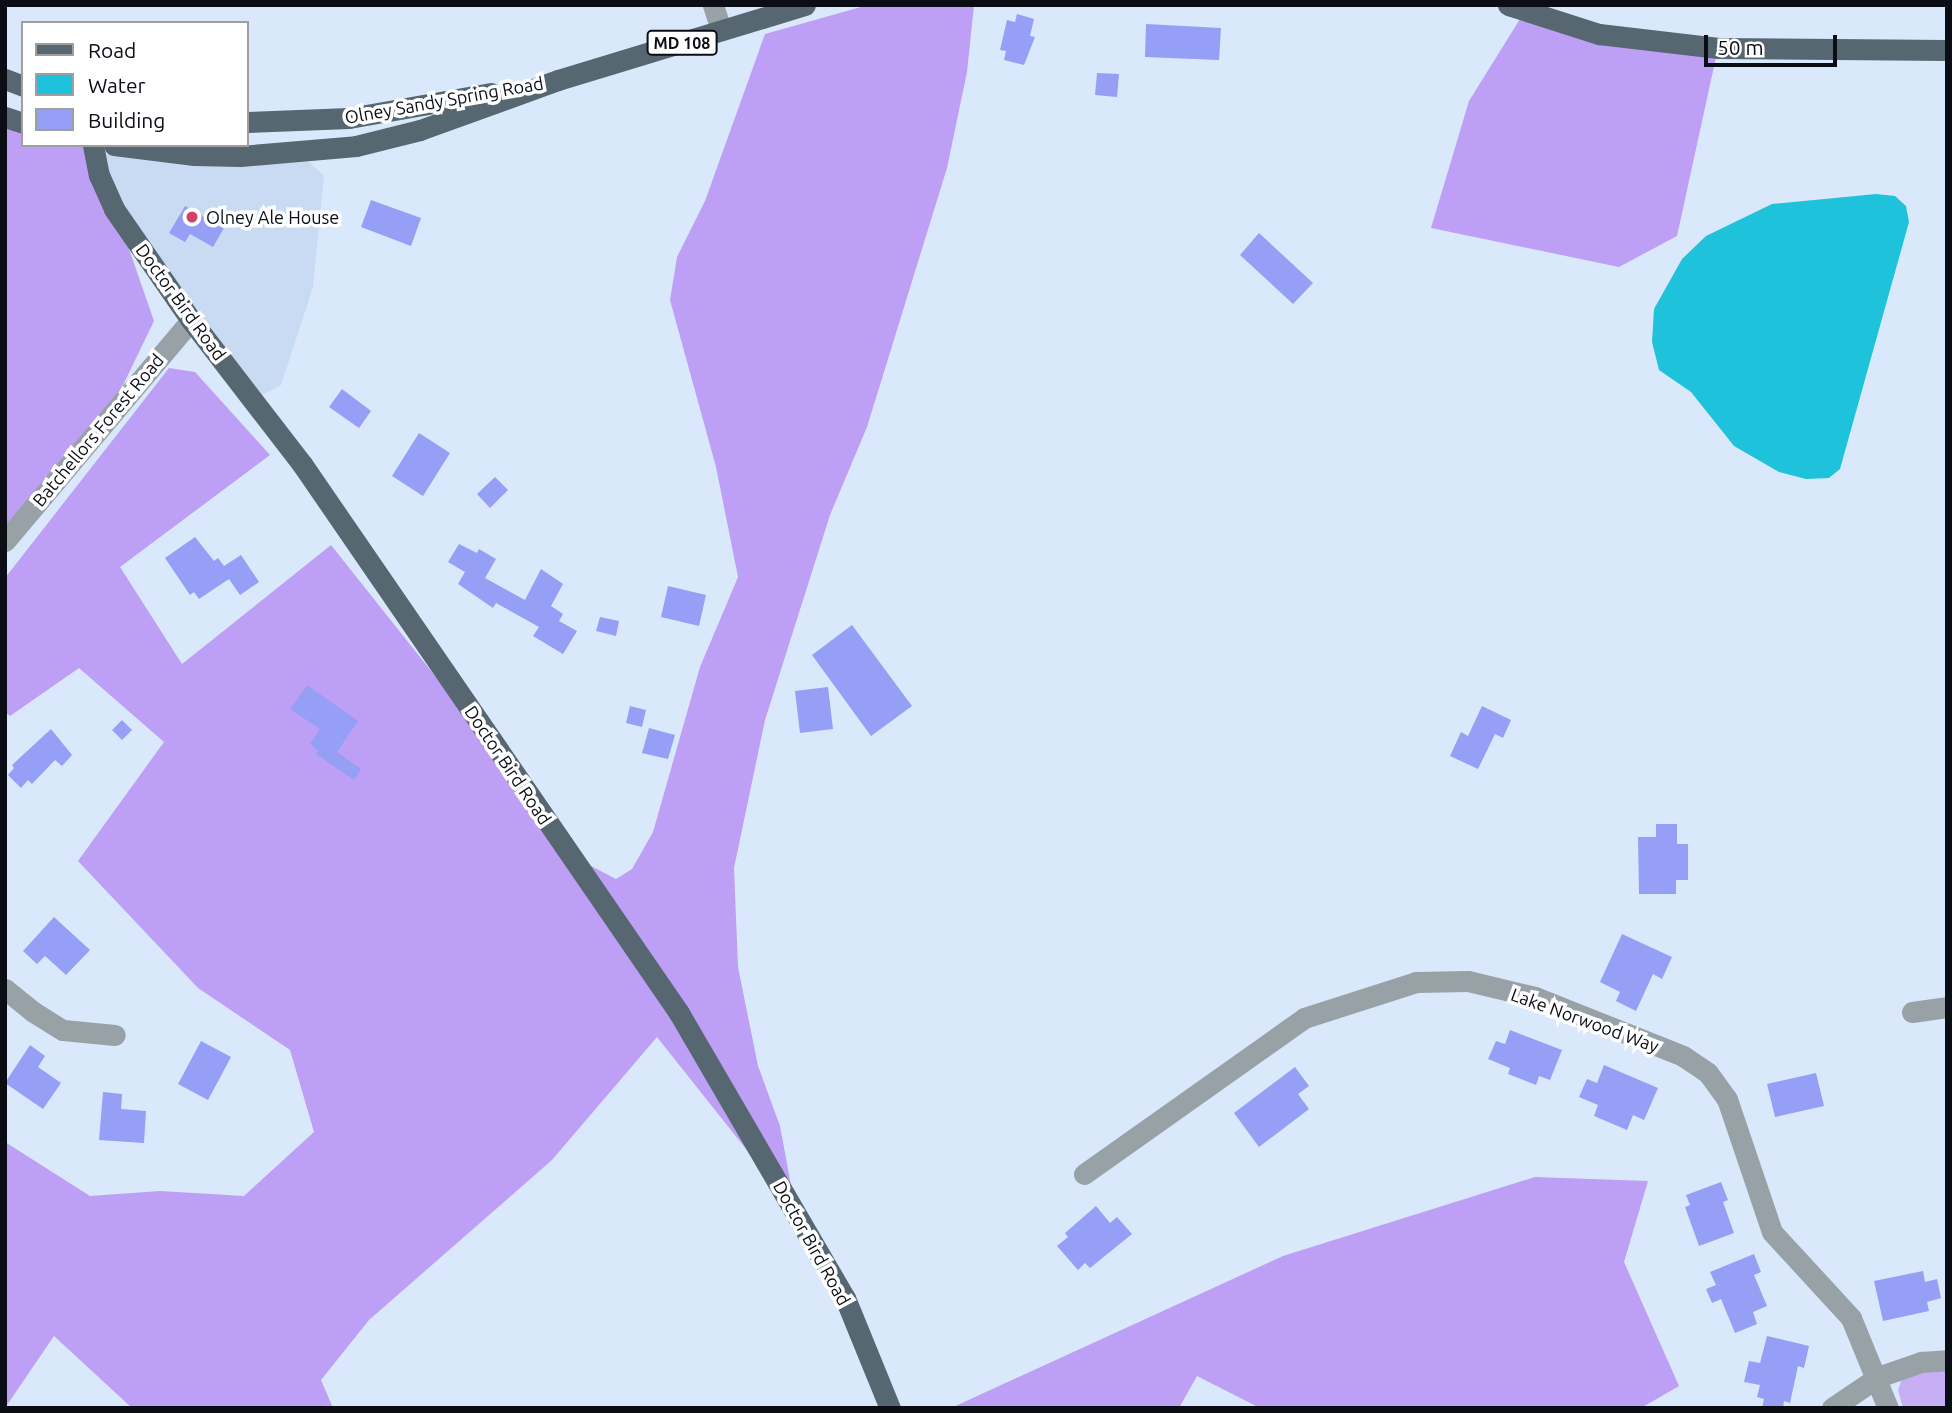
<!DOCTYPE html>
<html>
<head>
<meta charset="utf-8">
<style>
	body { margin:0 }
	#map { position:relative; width:1952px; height:1413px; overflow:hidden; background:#dae8fb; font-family:Ubuntu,sans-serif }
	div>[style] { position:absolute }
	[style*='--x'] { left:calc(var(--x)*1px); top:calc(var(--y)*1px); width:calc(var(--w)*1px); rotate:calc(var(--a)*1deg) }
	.built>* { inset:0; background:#c8dbf3 }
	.green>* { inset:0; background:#c7aff5 }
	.forest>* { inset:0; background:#be9ff6 }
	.water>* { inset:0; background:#1ec3db }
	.building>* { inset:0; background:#959ff6 }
	.minor>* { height:21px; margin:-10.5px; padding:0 10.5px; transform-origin:10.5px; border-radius:10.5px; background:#97a1a6 }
	.major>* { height:21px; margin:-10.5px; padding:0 10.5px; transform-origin:10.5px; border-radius:10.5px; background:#566771 }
	.dots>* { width:19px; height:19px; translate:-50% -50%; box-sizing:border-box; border:4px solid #fff; border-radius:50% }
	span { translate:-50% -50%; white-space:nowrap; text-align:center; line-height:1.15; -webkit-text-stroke:7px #fff; paint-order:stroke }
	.shield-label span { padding:2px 5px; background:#fff; border:2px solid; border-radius:5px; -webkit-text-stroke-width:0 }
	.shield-label { font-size:16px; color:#0a0e14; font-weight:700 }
	.street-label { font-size:18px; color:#0a0e14 }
	.poi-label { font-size:18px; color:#0a0e14 }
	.left { translate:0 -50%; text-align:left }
	.frame { position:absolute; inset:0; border:7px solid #0a0e14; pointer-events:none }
	.legend { position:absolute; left:21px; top:21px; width:228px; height:126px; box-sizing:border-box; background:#fff; border:2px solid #9d9fa1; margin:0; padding:9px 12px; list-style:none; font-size:21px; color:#0a0e14 }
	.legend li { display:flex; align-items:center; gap:14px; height:35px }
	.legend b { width:35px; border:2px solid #9d9fa1 }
	.scale { position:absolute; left:1704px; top:35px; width:133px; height:32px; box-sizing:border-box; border:4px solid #0a0e14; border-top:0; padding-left:9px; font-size:21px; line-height:24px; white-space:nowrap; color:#0a0e14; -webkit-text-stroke:5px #fff; paint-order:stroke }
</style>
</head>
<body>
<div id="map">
	<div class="built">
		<i style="clip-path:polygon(93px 145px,299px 153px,324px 176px,313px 287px,281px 385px,254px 399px,115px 212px)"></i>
	</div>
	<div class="green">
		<i style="clip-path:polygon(1938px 1370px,1947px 1371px,1947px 1408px,1903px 1408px,1898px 1390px,1903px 1376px)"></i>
	</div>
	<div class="forest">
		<i style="clip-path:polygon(868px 5px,974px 5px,967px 72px,947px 168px,867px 427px,830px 515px,765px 720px,734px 868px,738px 967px,758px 1066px,780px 1126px,796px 1212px,657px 1037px,552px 1160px,369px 1320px,321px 1380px,333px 1408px,132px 1408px,54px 1336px,5px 1408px,5px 1142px,90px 1196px,160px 1191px,244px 1196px,314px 1132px,290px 1050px,198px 988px,78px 861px,164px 742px,79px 668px,10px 716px,5px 712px,5px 578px,169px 368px,195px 372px,270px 455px,120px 567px,182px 664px,331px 545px,532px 798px,568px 854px,616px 879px,632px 869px,653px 832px,700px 667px,738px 577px,716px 467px,670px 300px,677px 257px,705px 201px,765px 34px)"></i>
		<i style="clip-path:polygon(1525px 11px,1718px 48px,1677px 236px,1619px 267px,1431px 228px,1469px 101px)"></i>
		<i style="clip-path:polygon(5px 117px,23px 123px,23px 145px,93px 145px,154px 321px,109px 414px,5px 541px)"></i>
		<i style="clip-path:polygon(1535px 1177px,1648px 1181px,1624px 1262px,1679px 1386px,1641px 1408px,1260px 1408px,1197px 1376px,1179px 1408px,951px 1408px,1283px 1256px)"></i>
	</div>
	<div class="water">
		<i style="clip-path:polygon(1876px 194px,1895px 196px,1906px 206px,1909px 222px,1840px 469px,1829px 478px,1806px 479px,1779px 472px,1734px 446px,1691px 392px,1659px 370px,1652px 342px,1654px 309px,1682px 259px,1706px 236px,1772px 204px)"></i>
	</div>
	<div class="building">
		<i style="clip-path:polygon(1017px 14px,1034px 19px,1030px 36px,1035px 37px,1024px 65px,1004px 60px,1006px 51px,1000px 50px,1007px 20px,1015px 22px)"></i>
		<i style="clip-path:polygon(1146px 24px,1221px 28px,1219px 60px,1145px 57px)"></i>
		<i style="clip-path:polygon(1097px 73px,1119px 74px,1117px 97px,1095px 95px)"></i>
		<i style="clip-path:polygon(371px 200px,421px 218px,411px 246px,361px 227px)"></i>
		<i style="clip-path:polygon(185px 206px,224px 228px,213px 247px,190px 234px,185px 242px,169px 233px)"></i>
		<i style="clip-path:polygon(1259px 233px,1313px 283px,1293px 304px,1240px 255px)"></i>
		<i style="clip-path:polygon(342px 389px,371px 411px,359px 428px,329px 407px)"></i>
		<i style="clip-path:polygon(419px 433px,450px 453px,423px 496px,392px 476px)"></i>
		<i style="clip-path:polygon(495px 477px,508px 490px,490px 508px,477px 494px)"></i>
		<i style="clip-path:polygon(195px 537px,214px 561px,218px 558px,224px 566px,241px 555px,259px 582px,240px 595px,229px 579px,199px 599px,194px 592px,190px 595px,165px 558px)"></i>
		<i style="clip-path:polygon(459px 544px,477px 553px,479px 549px,496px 559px,485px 578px,525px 600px,541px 569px,563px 584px,551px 606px,563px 614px,559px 621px,577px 631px,563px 654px,533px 636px,539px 627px,496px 603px,493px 608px,458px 584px,465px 572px,448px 562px)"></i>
		<i style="clip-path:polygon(668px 586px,706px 595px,699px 626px,661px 617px)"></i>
		<i style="clip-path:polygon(600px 617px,619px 621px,616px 636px,596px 631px)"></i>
		<i style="clip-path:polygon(852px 625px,912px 706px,871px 736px,812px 655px)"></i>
		<i style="clip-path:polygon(307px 685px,358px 721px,337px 752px,361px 769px,354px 780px,316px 754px,318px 750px,310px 744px,320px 729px,290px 709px)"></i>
		<i style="clip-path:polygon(828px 687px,833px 729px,800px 733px,795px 691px)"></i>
		<i style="clip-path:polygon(630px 706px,646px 710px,642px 727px,626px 723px)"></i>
		<i style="clip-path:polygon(1482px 706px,1511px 720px,1503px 738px,1495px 734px,1478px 769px,1450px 756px,1461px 732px,1468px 736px)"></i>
		<i style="clip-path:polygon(122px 720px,132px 730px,122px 740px,112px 730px)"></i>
		<i style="clip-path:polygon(649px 728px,675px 735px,668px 759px,642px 753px)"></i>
		<i style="clip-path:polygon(51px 729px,72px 755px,62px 766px,55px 760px,32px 784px,28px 780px,21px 788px,8px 775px,14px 768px,12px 765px)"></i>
		<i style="clip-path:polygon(1656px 824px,1677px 824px,1677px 844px,1688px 844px,1688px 880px,1676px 880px,1676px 894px,1639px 894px,1638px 837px,1656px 837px)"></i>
		<i style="clip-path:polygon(54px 917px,90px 950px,66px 975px,45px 956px,37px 964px,23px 951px)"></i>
		<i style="clip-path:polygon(1622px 934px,1672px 957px,1662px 979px,1653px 974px,1636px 1011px,1616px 1001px,1620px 992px,1600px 982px)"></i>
		<i style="clip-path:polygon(1510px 1030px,1562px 1050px,1550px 1080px,1539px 1076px,1536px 1085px,1508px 1074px,1510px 1068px,1488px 1059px,1496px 1041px,1505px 1044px)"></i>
		<i style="clip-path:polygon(201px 1041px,231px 1057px,208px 1100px,178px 1084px)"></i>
		<i style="clip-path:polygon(30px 1045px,45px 1056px,38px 1067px,61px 1083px,43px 1109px,5px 1083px)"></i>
		<i style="clip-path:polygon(1604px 1065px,1658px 1088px,1644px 1120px,1633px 1115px,1627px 1130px,1594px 1116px,1598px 1105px,1579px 1097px,1587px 1079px,1597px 1083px)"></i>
		<i style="clip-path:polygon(1295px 1067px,1309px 1086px,1298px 1094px,1309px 1109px,1259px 1147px,1234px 1113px)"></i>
		<i style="clip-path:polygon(1816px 1073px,1824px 1106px,1775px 1117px,1767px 1084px)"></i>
		<i style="clip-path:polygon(103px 1092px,122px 1094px,121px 1109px,146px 1111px,144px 1143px,99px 1140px)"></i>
		<i style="clip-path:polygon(1721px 1182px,1728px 1200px,1723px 1202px,1734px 1233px,1699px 1246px,1685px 1207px,1690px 1205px,1686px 1195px)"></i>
		<i style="clip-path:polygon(1096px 1206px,1110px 1223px,1117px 1217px,1132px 1234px,1090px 1268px,1085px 1263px,1078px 1270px,1057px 1246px,1068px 1237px,1065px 1233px)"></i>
		<i style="clip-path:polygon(1754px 1254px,1761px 1272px,1754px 1275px,1767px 1306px,1753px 1312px,1757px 1324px,1735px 1333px,1721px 1299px,1712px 1303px,1706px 1289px,1716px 1285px,1710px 1272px)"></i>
		<i style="clip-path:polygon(1923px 1271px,1925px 1282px,1937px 1279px,1941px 1298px,1927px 1302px,1929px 1311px,1883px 1321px,1874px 1281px)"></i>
		<i style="clip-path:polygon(1767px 1336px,1809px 1346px,1804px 1368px,1798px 1366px,1790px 1403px,1784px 1401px,1783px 1408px,1762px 1408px,1764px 1399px,1757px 1397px,1760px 1385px,1744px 1382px,1749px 1361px,1760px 1363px)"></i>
	</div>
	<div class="minor">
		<i style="--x:713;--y:5;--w:26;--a:72"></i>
		<i style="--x:5;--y:541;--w:289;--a:-49.9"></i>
		<i style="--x:5;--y:989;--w:35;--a:39"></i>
		<i style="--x:32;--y:1011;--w:36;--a:32"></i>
		<i style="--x:63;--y:1030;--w:52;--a:5.5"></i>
		<i style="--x:1912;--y:1012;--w:35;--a:-8"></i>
		<i style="--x:1084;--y:1174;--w:270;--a:-35.3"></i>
		<i style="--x:1304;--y:1018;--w:118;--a:-17.8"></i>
		<i style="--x:1416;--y:982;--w:52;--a:-1.1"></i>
		<i style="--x:1468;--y:981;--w:69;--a:13.4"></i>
		<i style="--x:1535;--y:997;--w:159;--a:21.7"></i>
		<i style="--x:1683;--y:1056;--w:30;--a:34"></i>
		<i style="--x:1708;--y:1073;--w:32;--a:54"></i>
		<i style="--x:1727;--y:1099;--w:140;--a:71.3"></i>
		<i style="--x:1772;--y:1232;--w:117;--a:47.4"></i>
		<i style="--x:1851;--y:1318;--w:97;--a:67.7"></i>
		<i style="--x:1832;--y:1408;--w:55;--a:-34"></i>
		<i style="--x:1878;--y:1377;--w:46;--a:-19.2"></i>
		<i style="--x:1921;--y:1362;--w:26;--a:-4"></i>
	</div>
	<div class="major">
		<i style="--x:1508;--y:5;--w:96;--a:17.7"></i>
		<i style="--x:1599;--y:34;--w:120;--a:6.7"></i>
		<i style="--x:1718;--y:48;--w:229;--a:0.5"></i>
		<i style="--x:5;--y:79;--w:19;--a:21"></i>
		<i style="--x:5;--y:117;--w:19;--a:18"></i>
		<i style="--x:247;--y:122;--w:102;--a:-2.2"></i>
		<i style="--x:349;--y:118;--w:144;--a:-10"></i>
		<i style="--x:93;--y:145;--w:31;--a:79"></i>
		<i style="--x:99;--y:175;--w:37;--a:66"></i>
		<i style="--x:114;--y:209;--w:135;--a:55.3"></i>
		<i style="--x:191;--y:320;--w:182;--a:52.4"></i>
		<i style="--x:302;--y:464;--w:666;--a:55.52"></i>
		<i style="--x:679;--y:1013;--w:330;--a:59.8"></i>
		<i style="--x:845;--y:1298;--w:119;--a:67.8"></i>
		<i style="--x:114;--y:145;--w:81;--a:7.1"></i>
		<i style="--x:194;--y:155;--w:46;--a:1.2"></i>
		<i style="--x:240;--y:156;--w:116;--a:-4.9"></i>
		<i style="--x:356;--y:146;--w:66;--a:-14"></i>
		<i style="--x:420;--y:130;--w:147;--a:-19.9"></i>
		<i style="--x:558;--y:80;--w:258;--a:-16.9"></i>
	</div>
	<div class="dots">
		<i style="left:192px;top:217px;background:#d0426b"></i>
	</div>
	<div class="shield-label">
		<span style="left:682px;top:43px">MD 108</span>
	</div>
	<div class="street-label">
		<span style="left:444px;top:100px;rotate:-10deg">Olney Sandy Spring Road</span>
		<span style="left:181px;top:302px;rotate:54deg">Doctor Bird Road</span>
		<span style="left:98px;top:430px;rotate:-50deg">Batchellors Forest Road</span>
		<span style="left:508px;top:765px;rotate:56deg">Doctor Bird Road</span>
		<span style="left:1585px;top:1020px;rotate:20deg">Lake Norwood Way</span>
		<span style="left:812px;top:1243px;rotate:61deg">Doctor Bird Road</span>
	</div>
	<div class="poi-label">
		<span class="left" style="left:206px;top:217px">Olney Ale House</span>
	</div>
	<div class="frame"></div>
	<ul class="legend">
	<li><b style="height:9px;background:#566771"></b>Road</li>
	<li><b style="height:19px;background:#1ec3db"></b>Water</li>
	<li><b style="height:19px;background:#959ff6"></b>Building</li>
	</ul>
	<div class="scale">50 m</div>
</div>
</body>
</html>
